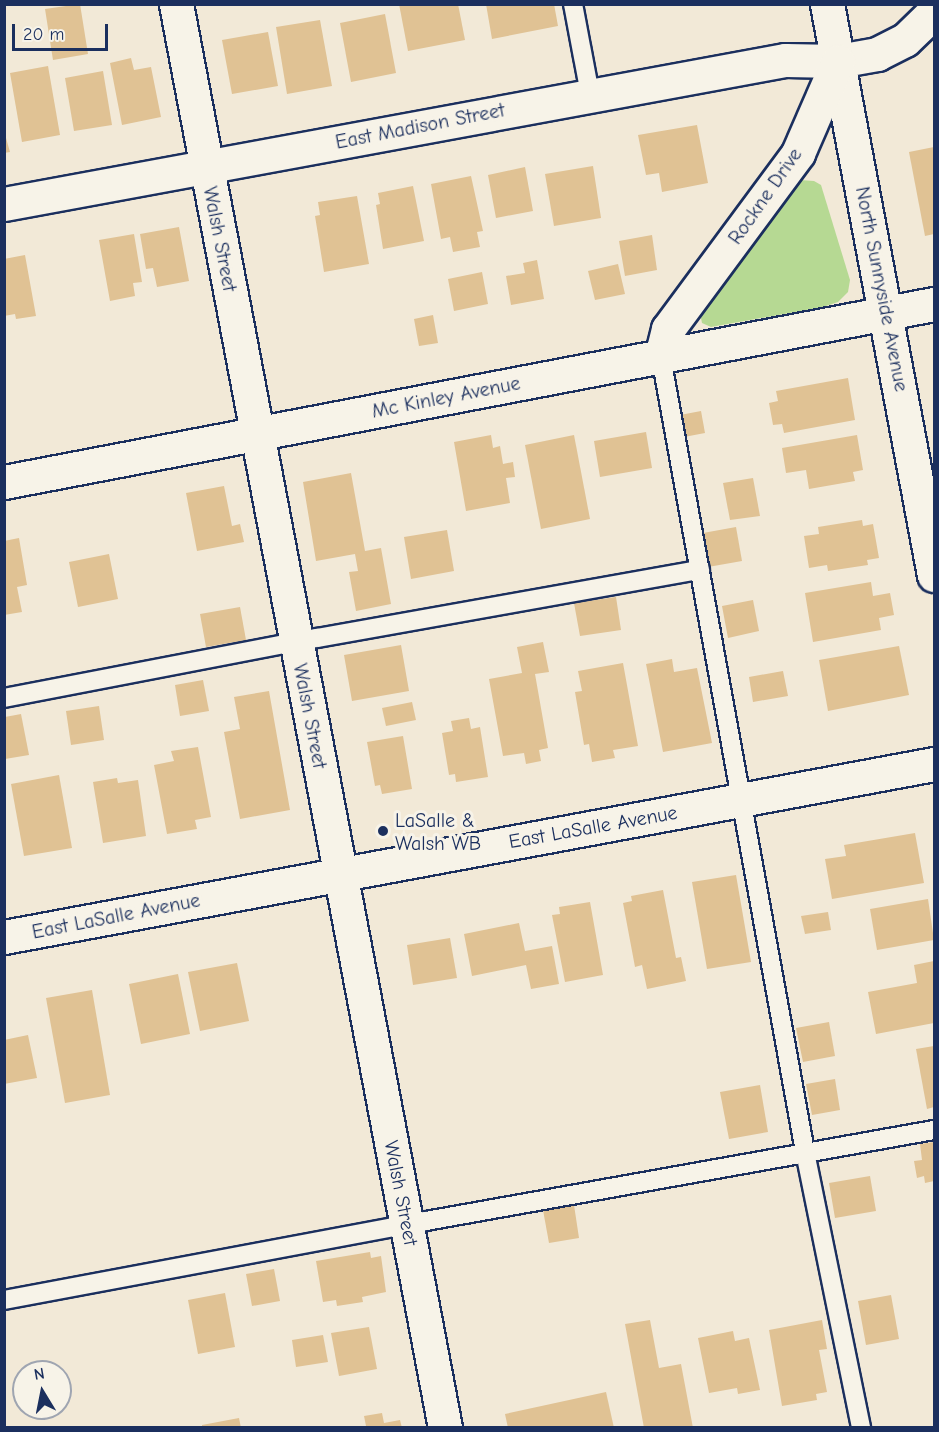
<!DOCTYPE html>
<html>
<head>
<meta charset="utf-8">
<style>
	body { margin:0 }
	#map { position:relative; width:939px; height:1432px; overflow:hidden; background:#f2e9d7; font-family:"Comic Neue",sans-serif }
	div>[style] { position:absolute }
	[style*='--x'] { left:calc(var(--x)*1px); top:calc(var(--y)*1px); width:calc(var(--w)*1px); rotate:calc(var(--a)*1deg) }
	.green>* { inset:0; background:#b6d993 }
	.building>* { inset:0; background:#e0c294 }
	.roads { filter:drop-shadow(2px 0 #1b2f5e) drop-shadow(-2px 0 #1b2f5e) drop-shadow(0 2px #1b2f5e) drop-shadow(0 -2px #1b2f5e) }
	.lane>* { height:18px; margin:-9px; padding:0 9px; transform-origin:9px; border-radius:9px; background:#f7f3e8 }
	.street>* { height:33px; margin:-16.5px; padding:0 16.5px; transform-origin:16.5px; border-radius:16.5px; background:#f7f3e8 }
	.secondary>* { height:33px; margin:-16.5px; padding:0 16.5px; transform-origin:16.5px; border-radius:16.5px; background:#f7f3e8 }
	.dots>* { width:16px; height:16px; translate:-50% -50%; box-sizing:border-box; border:3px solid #f7f3e8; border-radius:50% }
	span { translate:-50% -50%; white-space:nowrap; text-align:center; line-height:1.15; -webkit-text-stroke:6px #f7f3e8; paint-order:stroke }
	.street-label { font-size:20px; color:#1b2f5e }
	.poi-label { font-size:20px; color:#1b2f5e }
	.left { translate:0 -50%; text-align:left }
	.frame { position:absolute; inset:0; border:6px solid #1b2f5e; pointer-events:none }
	.north { position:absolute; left:12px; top:1360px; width:60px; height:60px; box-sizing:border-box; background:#f7f3e8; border:2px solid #9fa5b1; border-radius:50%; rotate:350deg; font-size:16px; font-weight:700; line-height:24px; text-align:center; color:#1b2f5e }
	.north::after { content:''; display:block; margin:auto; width:21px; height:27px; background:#1b2f5e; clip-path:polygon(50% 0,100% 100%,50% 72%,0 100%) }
	.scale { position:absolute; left:12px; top:24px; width:96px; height:27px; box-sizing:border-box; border:3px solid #1b2f5e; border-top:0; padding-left:8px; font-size:18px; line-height:21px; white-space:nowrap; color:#1b2f5e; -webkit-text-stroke:4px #f7f3e8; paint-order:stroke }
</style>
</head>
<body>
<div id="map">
	<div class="green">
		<i style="clip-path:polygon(800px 180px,814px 181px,821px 185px,850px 280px,848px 292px,838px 302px,823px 307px,711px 327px,702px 323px,700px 313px,791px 187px)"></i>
	</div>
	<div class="building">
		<i style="clip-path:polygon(80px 4px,88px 54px,53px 60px,45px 9px)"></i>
		<i style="clip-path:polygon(399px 4px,458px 4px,465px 40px,408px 51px)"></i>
		<i style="clip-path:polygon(486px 4px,554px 4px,558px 26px,492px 39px)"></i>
		<i style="clip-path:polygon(385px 14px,396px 73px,351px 82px,340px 23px)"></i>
		<i style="clip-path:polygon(320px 20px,332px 86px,287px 94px,276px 27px)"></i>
		<i style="clip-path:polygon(268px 32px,278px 86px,232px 94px,222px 40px)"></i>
		<i style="clip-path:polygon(131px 58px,134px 70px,151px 67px,161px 117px,122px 125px,110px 63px)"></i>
		<i style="clip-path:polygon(48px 66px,60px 135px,22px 142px,10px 73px)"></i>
		<i style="clip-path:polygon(103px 71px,112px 125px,74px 131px,65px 78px)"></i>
		<i style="clip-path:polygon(697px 125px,708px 183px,662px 192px,659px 173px,646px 175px,638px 135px)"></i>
		<i style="clip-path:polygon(4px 131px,10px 152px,4px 153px)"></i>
		<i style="clip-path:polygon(934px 147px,934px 234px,925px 236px,909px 152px)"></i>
		<i style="clip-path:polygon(593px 166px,601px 218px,554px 226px,545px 174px)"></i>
		<i style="clip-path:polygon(525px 167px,533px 211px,496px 218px,488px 175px)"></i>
		<i style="clip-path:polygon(471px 176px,483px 231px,477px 232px,480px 247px,453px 252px,450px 237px,441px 239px,431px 184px)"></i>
		<i style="clip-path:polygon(413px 186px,424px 241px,383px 249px,376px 205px,380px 204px,378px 193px)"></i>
		<i style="clip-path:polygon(357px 196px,369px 264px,324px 272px,315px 216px,320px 215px,318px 202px)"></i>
		<i style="clip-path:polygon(179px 227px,189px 281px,157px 287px,153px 268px,146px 269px,140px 234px)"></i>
		<i style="clip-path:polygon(134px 234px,142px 282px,133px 283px,135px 296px,110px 301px,99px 240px)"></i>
		<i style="clip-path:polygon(652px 235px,657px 270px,625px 276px,619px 241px)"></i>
		<i style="clip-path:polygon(25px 255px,36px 316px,16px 319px,15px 314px,4px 316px,4px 259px)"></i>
		<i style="clip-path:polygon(537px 260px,544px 299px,511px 305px,506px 276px,525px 273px,523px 263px)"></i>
		<i style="clip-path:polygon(618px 264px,625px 294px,595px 300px,588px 271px)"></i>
		<i style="clip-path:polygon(482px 272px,488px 304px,454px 311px,448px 279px)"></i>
		<i style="clip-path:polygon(433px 315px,438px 343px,419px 346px,414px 319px)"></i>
		<i style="clip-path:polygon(848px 378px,855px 420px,784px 433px,782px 424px,773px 425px,769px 403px,778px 401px,776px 391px)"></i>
		<i style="clip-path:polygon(701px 411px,705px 433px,684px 437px,680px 415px)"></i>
		<i style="clip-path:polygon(646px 432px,652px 468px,600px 477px,594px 441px)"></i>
		<i style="clip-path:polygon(491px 435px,493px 448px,500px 446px,503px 464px,513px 462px,515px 477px,506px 478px,510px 503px,466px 511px,454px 442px)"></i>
		<i style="clip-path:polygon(574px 435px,590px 519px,541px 529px,525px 445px)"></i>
		<i style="clip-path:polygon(857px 435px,863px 470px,853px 472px,855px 481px,809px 489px,806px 470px,786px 473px,782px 448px)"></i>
		<i style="clip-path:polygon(351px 473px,365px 551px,381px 548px,391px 604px,356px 611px,349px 572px,358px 571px,355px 554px,316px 561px,303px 482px)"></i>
		<i style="clip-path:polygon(753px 478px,760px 516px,730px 520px,723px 483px)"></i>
		<i style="clip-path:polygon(224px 486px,232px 526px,240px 524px,244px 542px,197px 551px,186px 493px)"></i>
		<i style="clip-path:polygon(862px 520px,863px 526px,873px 524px,879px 558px,867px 560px,868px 565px,828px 571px,827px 565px,809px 568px,804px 536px,819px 534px,818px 527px)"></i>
		<i style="clip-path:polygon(736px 527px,742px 561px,708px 567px,703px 533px)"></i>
		<i style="clip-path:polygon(447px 530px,454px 571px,411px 579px,404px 537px)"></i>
		<i style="clip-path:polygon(19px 538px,27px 585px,17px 587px,22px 612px,4px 615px,4px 541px)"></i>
		<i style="clip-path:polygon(109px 554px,118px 599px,78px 607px,69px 562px)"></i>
		<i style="clip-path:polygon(871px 582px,873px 596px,890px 593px,894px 615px,879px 618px,881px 630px,813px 642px,805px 593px)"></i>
		<i style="clip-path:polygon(616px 597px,621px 630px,580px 636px,574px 603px)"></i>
		<i style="clip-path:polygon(753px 600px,759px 631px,728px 638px,722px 606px)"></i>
		<i style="clip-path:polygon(240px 607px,246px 640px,206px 647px,200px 614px)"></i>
		<i style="clip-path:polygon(543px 642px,549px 672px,535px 674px,548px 748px,539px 750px,541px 761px,526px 764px,524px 753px,503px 756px,489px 679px,522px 673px,517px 647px)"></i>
		<i style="clip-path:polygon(401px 645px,409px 691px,352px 701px,344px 655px)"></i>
		<i style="clip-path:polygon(899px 646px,909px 695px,828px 711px,819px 660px)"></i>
		<i style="clip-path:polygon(672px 659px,674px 672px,697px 668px,712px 743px,663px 752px,646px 664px)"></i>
		<i style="clip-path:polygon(623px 663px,638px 746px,613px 750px,615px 758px,592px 762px,589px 744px,584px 745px,575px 692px,582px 691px,578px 671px)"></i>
		<i style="clip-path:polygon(783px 671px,788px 696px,753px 702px,749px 677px)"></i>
		<i style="clip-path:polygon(203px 680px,209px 711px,180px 716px,175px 685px)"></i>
		<i style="clip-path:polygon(269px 691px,290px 810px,240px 819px,224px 732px,240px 729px,234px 697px)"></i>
		<i style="clip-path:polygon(412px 702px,416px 720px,386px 726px,382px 708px)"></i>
		<i style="clip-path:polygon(99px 706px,104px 740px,71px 745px,66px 711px)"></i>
		<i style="clip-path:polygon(21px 714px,29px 755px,5px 759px,5px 717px)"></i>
		<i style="clip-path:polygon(469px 718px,471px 729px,480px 727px,488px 777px,456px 782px,455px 774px,449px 775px,442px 733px,453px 731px,451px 721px)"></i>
		<i style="clip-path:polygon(403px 736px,412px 789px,382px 794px,380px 785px,375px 786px,367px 742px)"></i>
		<i style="clip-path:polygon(198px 747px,211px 817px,195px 820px,197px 829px,167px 834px,154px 765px,174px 761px,171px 751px)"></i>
		<i style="clip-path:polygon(59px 775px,72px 848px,24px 856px,11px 784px)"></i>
		<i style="clip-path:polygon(117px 778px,118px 783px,138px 780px,146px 836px,103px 843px,93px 782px)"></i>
		<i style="clip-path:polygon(915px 833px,924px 883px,832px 899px,825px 859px,846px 856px,844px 845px)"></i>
		<i style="clip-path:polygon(736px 875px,751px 962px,707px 969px,692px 882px)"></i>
		<i style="clip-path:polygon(663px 890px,676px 958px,681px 957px,686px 981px,647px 989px,642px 965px,635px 967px,623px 903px,632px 901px,631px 896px)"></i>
		<i style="clip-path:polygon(928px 899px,934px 940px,877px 950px,870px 909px)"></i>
		<i style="clip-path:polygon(590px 902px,603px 975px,565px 982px,552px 915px,560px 914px,559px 907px)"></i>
		<i style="clip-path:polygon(828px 912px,831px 930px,805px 934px,801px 916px)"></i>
		<i style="clip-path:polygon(519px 923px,525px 951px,552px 946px,559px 984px,531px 989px,526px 965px,472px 976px,464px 934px)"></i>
		<i style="clip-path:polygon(450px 938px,457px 978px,413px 985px,407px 945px)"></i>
		<i style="clip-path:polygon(934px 961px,934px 1023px,876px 1034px,868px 992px,917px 983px,914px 965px)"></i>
		<i style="clip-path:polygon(237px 963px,249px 1021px,200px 1031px,188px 972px)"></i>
		<i style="clip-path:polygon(178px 974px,190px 1034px,141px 1044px,129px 984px)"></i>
		<i style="clip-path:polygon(92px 990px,110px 1095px,65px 1103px,46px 998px)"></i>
		<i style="clip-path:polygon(829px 1022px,835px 1056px,803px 1062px,796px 1028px)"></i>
		<i style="clip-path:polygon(28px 1035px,37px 1078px,4px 1084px,4px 1040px)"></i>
		<i style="clip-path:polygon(934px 1046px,934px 1107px,927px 1109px,916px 1049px)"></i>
		<i style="clip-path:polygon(835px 1079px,840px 1110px,812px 1115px,806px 1084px)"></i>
		<i style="clip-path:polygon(760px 1085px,768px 1132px,729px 1139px,720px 1092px)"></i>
		<i style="clip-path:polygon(934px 1142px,934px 1181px,925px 1183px,924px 1176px,917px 1178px,914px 1161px,922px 1160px,920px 1144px)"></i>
		<i style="clip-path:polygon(870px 1176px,876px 1211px,835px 1218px,829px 1183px)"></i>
		<i style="clip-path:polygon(574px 1205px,579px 1238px,549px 1243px,543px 1210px)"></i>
		<i style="clip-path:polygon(370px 1252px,371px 1258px,381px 1256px,386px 1292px,362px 1297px,363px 1302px,337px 1306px,336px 1300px,323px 1302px,316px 1261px)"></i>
		<i style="clip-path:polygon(274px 1269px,280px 1301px,252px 1306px,246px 1274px)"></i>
		<i style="clip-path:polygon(225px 1293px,235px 1347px,198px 1354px,188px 1300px)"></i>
		<i style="clip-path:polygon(891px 1295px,899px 1339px,866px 1345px,858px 1301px)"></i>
		<i style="clip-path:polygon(650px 1320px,659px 1368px,681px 1364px,693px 1428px,644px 1428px,625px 1324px)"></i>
		<i style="clip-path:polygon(822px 1320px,827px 1349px,819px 1350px,827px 1392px,816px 1394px,817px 1400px,782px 1406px,769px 1330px)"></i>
		<i style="clip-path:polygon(369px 1327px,377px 1369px,339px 1376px,331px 1333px)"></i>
		<i style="clip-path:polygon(733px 1331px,735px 1341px,749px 1338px,760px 1390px,738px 1394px,737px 1388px,709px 1393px,698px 1338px)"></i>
		<i style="clip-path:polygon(323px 1335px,328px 1362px,296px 1367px,292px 1340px)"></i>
		<i style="clip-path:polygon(606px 1392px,614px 1428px,508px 1428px,505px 1414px)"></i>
		<i style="clip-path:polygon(382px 1413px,384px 1423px,400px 1420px,402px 1428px,362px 1428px,366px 1426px,364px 1416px)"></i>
		<i style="clip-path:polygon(239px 1418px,241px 1428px,202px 1428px,202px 1425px)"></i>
	</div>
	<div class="roads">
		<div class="lane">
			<i style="--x:573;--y:4;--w:92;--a:79.3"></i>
			<i style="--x:661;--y:357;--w:808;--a:79.73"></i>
			<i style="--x:805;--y:1152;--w:282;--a:78.5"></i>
			<i style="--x:4;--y:698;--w:319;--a:-10.9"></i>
			<i style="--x:317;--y:638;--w:389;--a:-10.1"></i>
			<i style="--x:4;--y:1300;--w:429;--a:-10.6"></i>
			<i style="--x:426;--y:1221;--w:516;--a:-10.16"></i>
		</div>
		<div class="street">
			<i style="--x:176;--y:4;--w:1449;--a:79.3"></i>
			<i style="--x:827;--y:4;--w:581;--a:79.39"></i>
			<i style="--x:4;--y:204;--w:794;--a:-10.45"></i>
			<i style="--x:785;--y:60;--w:53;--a:1.1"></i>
			<i style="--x:838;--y:61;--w:40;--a:-10"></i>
			<i style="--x:877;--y:54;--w:31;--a:-27"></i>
			<i style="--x:905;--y:40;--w:40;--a:-44"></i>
			<i style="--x:661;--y:357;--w:29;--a:-76"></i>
			<i style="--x:668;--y:329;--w:219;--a:-53.5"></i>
			<i style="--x:798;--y:153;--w:100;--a:-66.5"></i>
			<i style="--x:4;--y:482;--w:947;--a:-10.84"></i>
		</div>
		<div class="secondary">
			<i style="--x:4;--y:937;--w:946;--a:-10.54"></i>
		</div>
	</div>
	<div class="dots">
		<i style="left:383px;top:831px;background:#1b2f5e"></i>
	</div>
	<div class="street-label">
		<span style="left:420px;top:126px;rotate:-11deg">East Madison Street</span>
		<span style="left:765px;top:196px;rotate:-55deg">Rockne Drive</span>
		<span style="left:220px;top:239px;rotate:79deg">Walsh Street</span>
		<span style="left:882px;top:289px;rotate:79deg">North Sunnyside Avenue</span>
		<span style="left:446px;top:397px;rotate:-11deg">Mc Kinley Avenue</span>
		<span style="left:310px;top:716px;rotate:79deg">Walsh Street</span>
		<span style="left:593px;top:827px;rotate:-10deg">East LaSalle Avenue</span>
		<span style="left:116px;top:916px;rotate:-11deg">East LaSalle Avenue</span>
		<span style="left:401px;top:1193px;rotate:79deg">Walsh Street</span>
	</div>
	<div class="poi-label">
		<span class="left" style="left:395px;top:832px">LaSalle &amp;<br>Walsh WB</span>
	</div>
	<div class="frame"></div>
	<div class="north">N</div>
	<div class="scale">20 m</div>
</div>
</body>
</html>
